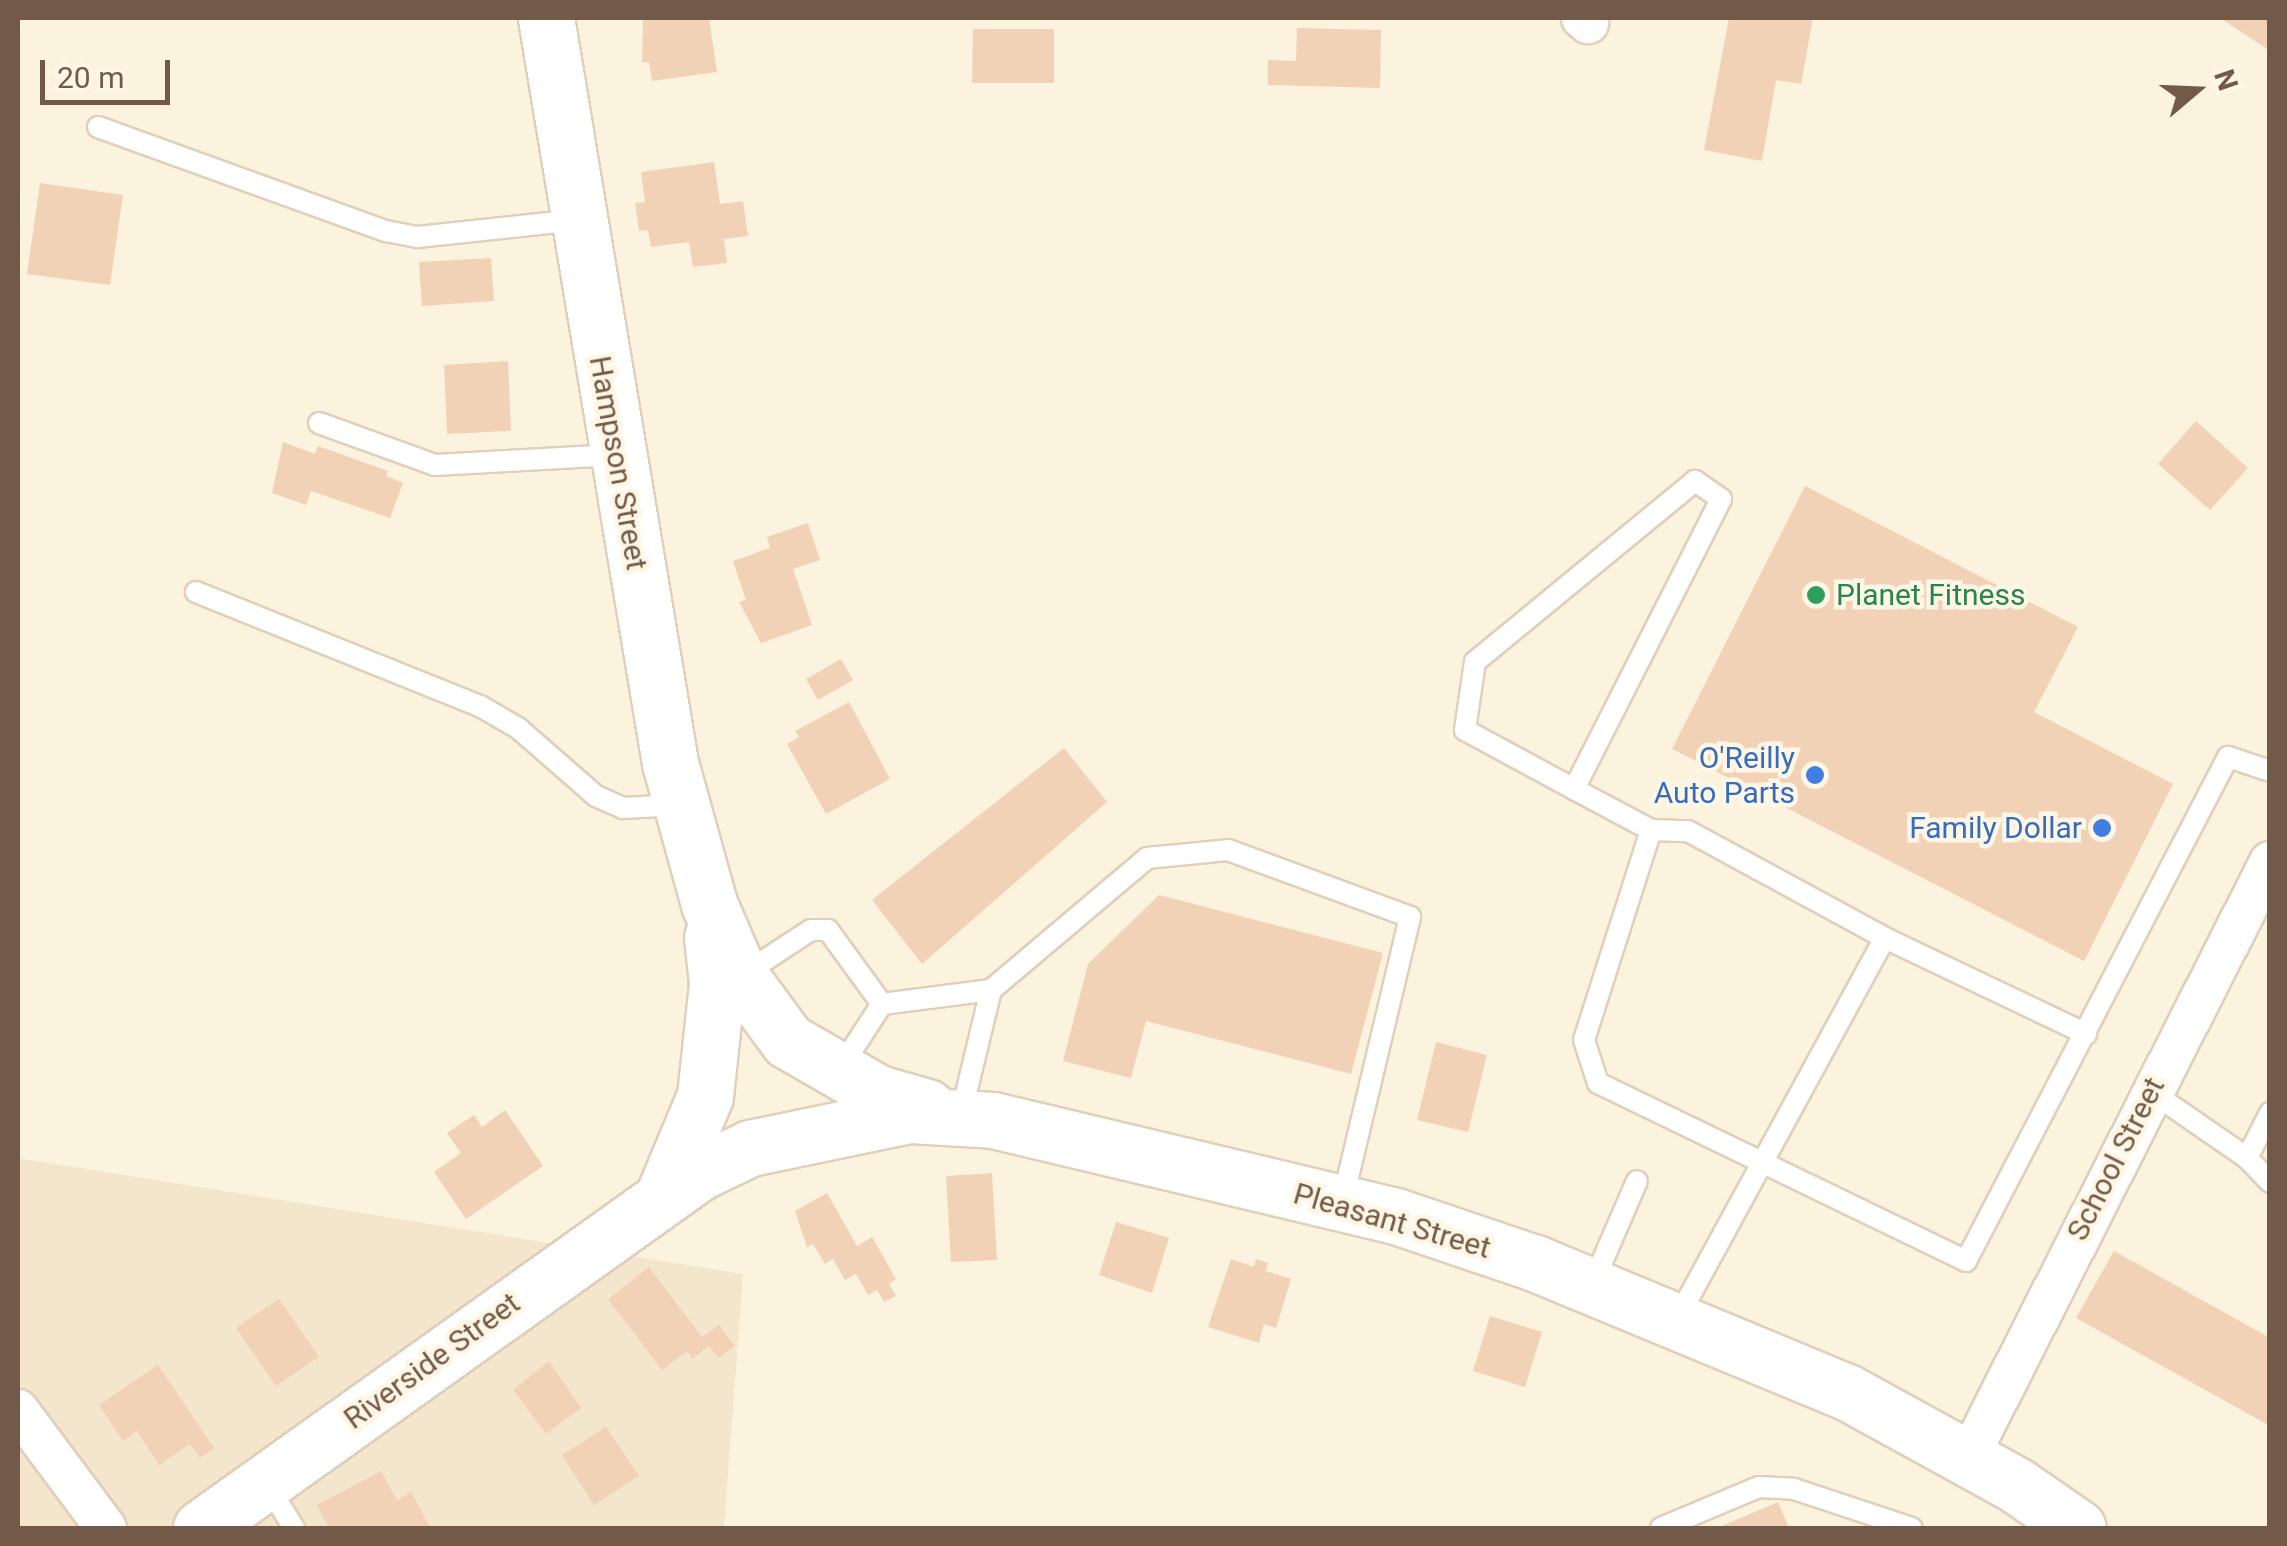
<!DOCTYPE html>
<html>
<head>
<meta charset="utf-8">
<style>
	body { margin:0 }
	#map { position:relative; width:2287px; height:1546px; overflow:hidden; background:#fcf3df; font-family:Roboto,sans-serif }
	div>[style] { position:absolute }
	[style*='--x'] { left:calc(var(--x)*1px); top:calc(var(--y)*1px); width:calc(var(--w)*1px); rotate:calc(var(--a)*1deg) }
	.residential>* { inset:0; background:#f4e5cd }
	.building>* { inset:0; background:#f2d2b6 }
	.roads { filter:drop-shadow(2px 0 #e0cfbb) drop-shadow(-2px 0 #e0cfbb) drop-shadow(0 2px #e0cfbb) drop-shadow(0 -2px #e0cfbb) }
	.lane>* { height:20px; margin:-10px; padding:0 10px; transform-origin:10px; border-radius:10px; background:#fff }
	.street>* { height:40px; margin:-20px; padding:0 20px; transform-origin:20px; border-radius:20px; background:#fff }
	.secondary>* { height:55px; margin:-27.5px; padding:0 27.5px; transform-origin:27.5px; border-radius:27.5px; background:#fff }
	.dots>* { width:28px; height:28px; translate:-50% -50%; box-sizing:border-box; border:5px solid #fff6e5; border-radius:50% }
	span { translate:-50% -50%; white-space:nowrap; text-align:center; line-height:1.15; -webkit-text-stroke:9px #fff6e5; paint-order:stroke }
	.street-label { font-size:30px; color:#735947 }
	.leisure-label { font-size:30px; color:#27864d }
	.left { translate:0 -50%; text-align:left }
	.shop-label { font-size:30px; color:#366cbe }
	.right { translate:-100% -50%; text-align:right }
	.frame { position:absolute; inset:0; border:20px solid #735947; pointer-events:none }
	.north { position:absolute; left:2147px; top:40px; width:100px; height:100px; -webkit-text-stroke:8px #fff6e5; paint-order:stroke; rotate:71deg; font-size:28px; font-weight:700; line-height:40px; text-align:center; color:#735947 }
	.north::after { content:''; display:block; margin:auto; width:35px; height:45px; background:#735947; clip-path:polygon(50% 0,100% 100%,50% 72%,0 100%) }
	.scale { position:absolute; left:40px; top:60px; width:130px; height:45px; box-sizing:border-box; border:5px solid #735947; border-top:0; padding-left:12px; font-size:30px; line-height:35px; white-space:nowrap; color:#735947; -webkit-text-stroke:8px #fff6e5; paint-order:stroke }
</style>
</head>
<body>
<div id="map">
	<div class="residential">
		<i style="clip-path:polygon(18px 1158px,743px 1274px,724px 1527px,18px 1528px)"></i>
	</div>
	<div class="building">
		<i style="clip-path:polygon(643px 18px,709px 18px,717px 72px,652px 81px,649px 62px,642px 62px)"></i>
		<i style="clip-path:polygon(1729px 18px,1813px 18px,1801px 84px,1776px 80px,1762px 161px,1704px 150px)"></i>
		<i style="clip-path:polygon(2220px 18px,2270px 18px,2270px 51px)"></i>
		<i style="clip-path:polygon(1297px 28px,1381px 30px,1380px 88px,1268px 85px,1268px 60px,1296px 61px)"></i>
		<i style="clip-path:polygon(973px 29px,1054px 29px,1054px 83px,972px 83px)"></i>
		<i style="clip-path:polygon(714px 162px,720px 204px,743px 201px,748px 236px,724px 239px,727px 263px,693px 267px,689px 242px,651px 247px,648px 230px,639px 231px,635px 203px,645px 202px,641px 172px)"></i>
		<i style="clip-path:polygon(40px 183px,123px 195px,110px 285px,27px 274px)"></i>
		<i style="clip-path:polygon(491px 258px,494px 301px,422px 306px,419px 262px)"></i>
		<i style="clip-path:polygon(508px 361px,511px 431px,447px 434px,444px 365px)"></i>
		<i style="clip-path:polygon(2196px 421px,2248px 468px,2210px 510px,2158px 464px)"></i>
		<i style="clip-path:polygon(283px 442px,315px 454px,318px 446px,388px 471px,386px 476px,403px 483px,390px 518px,311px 491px,306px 505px,272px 493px)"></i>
		<i style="clip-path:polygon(1805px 486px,2078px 627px,2034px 712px,2173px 784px,2084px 961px,1672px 749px)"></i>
		<i style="clip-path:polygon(808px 523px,820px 560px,793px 569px,812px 625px,761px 643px,739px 602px,746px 600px,733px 561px,770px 548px,767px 537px)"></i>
		<i style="clip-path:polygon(841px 659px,853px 680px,818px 700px,806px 679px)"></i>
		<i style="clip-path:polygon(849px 702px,890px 779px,826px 814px,787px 744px,799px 737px,795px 731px)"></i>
		<i style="clip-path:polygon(1064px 748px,1107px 802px,922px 964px,872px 900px)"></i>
		<i style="clip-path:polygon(1159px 895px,1383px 953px,1351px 1074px,1146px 1021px,1131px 1078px,1063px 1061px,1088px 964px)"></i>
		<i style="clip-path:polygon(1436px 1042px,1487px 1055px,1468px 1132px,1417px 1120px)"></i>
		<i style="clip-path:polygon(505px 1110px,543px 1166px,466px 1219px,434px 1172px,461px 1153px,447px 1133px,474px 1115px,482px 1127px)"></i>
		<i style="clip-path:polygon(992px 1173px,997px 1260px,951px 1262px,946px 1176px)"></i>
		<i style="clip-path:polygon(827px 1193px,857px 1246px,872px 1237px,896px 1279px,889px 1284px,896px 1296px,884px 1302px,877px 1290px,868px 1295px,856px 1274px,845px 1280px,833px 1259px,825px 1264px,813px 1244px,807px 1247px,795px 1211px)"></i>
		<i style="clip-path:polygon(1116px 1222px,1169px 1238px,1152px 1293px,1099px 1275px)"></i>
		<i style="clip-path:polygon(2114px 1251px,2270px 1338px,2270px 1426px,2076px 1318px)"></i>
		<i style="clip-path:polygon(1231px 1259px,1254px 1267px,1256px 1259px,1268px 1263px,1266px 1271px,1291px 1279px,1276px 1328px,1264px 1324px,1259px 1343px,1208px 1327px)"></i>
		<i style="clip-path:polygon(649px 1267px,702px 1337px,719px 1325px,735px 1346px,719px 1358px,709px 1346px,692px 1359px,687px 1351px,662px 1370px,608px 1299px)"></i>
		<i style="clip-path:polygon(279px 1299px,319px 1357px,276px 1386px,236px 1328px)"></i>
		<i style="clip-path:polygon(1490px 1316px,1542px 1332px,1525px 1387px,1473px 1371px)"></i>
		<i style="clip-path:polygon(549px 1361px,581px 1408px,546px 1434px,513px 1390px)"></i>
		<i style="clip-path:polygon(158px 1365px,214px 1448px,200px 1458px,190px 1444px,159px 1465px,137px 1431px,123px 1441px,99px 1405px)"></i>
		<i style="clip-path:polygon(606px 1427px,639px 1476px,594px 1505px,562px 1455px)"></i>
		<i style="clip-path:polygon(381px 1471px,397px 1500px,411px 1492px,430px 1527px,329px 1528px,317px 1505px)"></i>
		<i style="clip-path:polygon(1778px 1502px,1789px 1528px,1717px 1528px)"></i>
	</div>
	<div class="roads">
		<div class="lane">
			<i style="--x:98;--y:127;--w:306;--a:19.9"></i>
			<i style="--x:386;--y:231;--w:33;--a:11"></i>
			<i style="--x:418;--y:237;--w:159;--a:-6.1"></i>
			<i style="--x:319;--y:423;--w:123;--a:19.9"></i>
			<i style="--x:435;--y:465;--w:180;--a:-3.2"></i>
			<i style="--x:196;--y:592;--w:306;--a:21.9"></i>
			<i style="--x:480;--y:706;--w:44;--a:30.1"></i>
			<i style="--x:518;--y:728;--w:103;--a:41.1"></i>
			<i style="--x:596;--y:796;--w:30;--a:24"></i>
			<i style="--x:623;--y:808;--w:55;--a:-3.1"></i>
			<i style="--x:1574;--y:789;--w:325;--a:-63.1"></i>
			<i style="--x:1721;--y:499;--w:32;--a:-145"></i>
			<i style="--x:1695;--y:481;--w:285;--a:140.6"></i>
			<i style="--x:1475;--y:662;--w:69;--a:98.4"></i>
			<i style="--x:1465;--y:730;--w:124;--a:28.4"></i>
			<i style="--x:1574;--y:789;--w:87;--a:28"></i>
			<i style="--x:1651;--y:830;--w:220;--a:107.7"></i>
			<i style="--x:1584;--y:1040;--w:45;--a:72"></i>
			<i style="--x:1598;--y:1083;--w:409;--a:25.8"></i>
			<i style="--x:1966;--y:1261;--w:568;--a:-62.53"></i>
			<i style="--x:2228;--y:757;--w:44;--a:18.4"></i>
			<i style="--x:1651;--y:830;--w:37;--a:2"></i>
			<i style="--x:1688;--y:831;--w:224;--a:28.5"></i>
			<i style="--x:742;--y:975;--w:82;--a:-33.1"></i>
			<i style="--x:811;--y:930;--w:17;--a:0"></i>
			<i style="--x:828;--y:930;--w:92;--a:53.9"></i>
			<i style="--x:882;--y:1004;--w:75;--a:123.1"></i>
			<i style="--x:882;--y:1004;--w:110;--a:-7.3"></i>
			<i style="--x:2150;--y:1091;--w:118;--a:34.6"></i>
			<i style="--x:2247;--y:1158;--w:33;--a:46"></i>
			<i style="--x:961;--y:1114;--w:128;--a:-76.4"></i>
			<i style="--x:991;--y:990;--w:204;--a:-40.2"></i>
			<i style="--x:1147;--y:858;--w:81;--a:-5.6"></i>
			<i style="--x:1228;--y:850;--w:194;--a:20.2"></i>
			<i style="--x:1410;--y:917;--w:293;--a:103.4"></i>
			<i style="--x:2247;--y:1158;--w:51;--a:-62.9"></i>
			<i style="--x:1592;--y:1285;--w:113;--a:-66.6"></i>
			<i style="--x:1677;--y:1319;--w:434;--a:-61.4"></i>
			<i style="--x:1885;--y:938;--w:223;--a:25.5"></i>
			<i style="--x:266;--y:1483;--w:53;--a:58.1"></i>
			<i style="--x:1661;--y:1528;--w:106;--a:-22.7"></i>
			<i style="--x:1759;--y:1487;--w:35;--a:3"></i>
			<i style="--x:1794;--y:1489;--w:124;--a:18.3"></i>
		</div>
		<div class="street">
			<i style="--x:1582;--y:18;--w:8;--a:40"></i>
			<i style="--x:18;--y:1410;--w:147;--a:53.3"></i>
			<i style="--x:1968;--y:1458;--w:668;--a:-63.13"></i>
		</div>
		<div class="secondary">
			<i style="--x:546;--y:18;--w:755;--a:80.55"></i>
			<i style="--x:670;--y:763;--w:146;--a:74.5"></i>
			<i style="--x:709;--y:904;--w:78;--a:66.7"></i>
			<i style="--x:740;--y:976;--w:81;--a:53.6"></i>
			<i style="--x:788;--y:1041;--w:104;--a:30"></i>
			<i style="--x:878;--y:1093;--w:51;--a:15.9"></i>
			<i style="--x:664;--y:1194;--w:106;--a:-67.3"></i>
			<i style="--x:705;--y:1096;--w:114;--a:-83.9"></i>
			<i style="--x:717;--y:983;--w:46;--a:-96.2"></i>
			<i style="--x:201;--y:1528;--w:613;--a:-35.51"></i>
			<i style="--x:700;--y:1172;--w:55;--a:-25.6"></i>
			<i style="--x:750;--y:1148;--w:163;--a:-11.7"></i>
			<i style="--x:910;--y:1115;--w:83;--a:3.4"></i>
			<i style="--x:993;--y:1120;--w:414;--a:13.4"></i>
			<i style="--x:1396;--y:1216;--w:147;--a:18.7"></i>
			<i style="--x:1535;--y:1263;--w:338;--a:22.5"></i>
			<i style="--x:1847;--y:1392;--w:193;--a:28.8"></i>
			<i style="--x:2016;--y:1485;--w:75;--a:34.7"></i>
		</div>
	</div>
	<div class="dots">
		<i style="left:1816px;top:595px;background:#2e9e5b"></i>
		<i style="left:1815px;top:775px;background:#3f7fe0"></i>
		<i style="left:2102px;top:828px;background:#3f7fe0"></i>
	</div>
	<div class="street-label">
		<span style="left:618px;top:463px;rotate:80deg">Hampson Street</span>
		<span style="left:2116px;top:1159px;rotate:-63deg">School Street</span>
		<span style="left:1392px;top:1221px;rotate:16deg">Pleasant Street</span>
		<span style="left:432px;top:1361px;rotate:-36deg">Riverside Street</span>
	</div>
	<div class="leisure-label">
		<span class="left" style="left:1836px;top:595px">Planet Fitness</span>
	</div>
	<div class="shop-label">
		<span class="right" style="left:1795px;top:775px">O'Reilly<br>Auto Parts</span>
		<span class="right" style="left:2082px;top:828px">Family Dollar</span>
	</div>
	<div class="frame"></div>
	<div class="north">N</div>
	<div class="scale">20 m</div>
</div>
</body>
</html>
